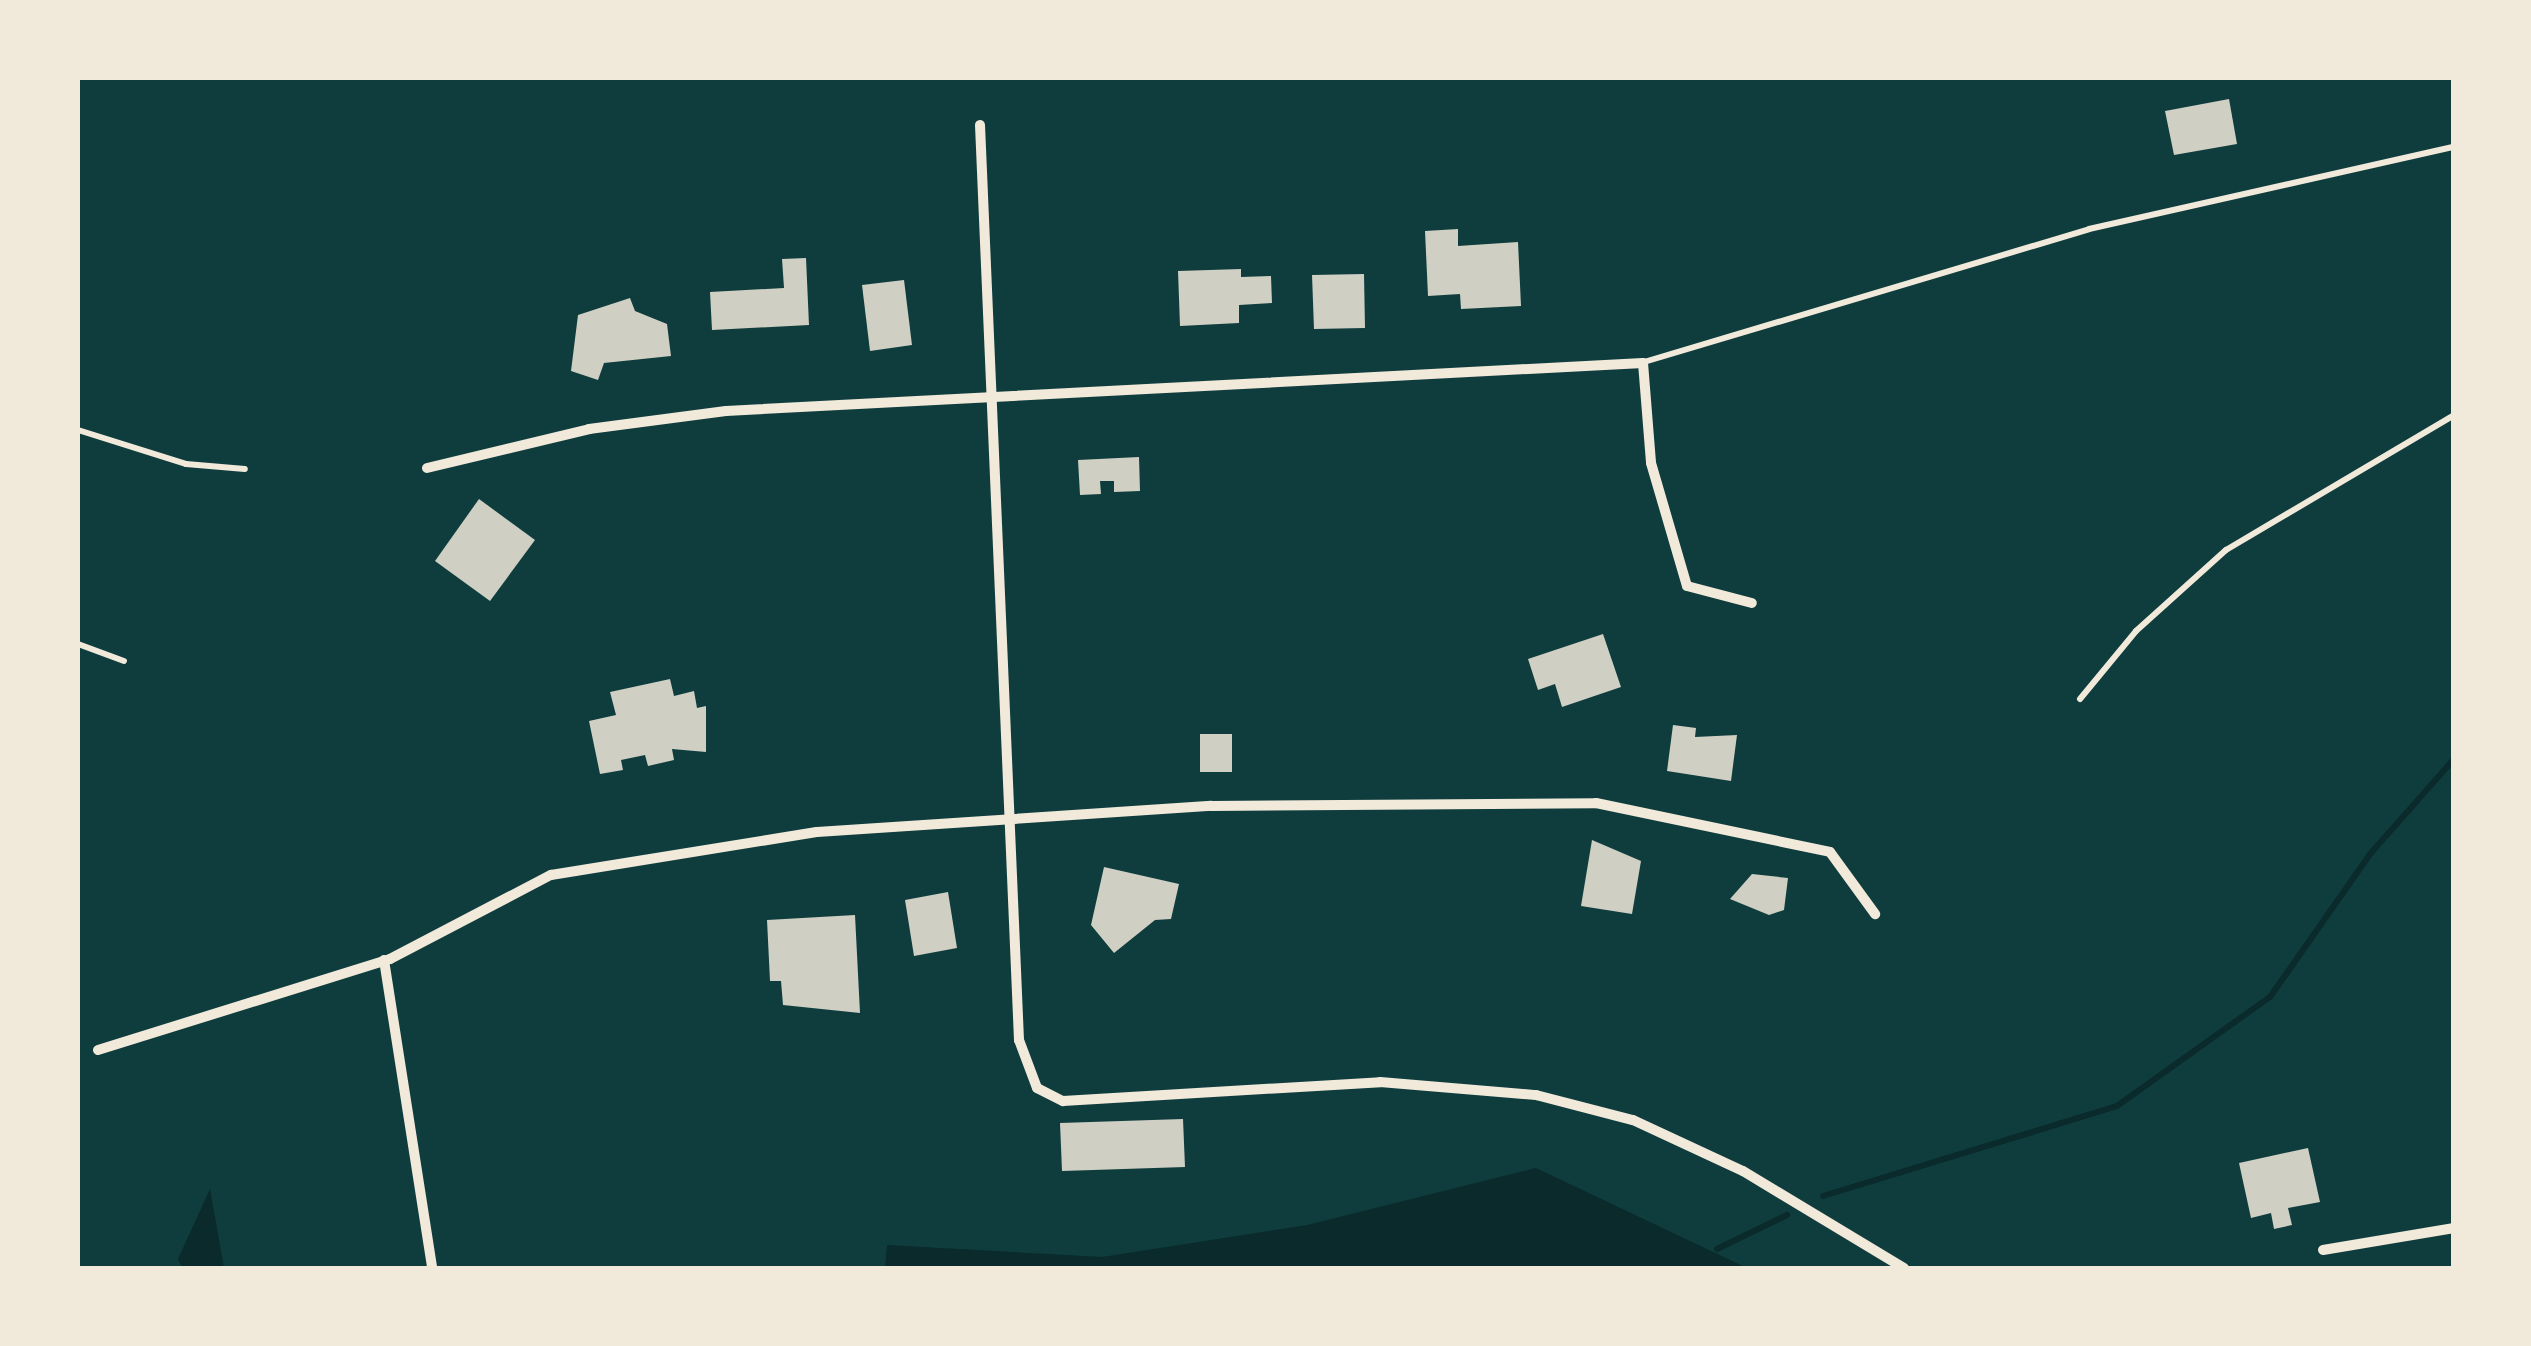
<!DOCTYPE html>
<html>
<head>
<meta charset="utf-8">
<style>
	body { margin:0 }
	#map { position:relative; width:2531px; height:1346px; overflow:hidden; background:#0f3d3e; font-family:"IBM Plex Sans",sans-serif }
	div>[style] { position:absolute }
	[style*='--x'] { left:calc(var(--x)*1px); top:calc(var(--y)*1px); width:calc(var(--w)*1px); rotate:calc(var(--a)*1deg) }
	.water>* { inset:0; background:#0a2a2b }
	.stream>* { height:6px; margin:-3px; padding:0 3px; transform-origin:3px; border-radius:3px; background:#0a2a2b }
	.building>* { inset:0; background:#cfcfc3 }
	.service>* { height:6px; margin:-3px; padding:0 3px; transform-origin:3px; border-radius:3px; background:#f1e9da }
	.minor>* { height:10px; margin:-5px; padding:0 5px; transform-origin:5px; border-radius:5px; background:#f1e9da }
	span { translate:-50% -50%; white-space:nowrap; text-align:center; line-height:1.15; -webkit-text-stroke:8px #f1e9da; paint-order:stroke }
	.frame { position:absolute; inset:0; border:80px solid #f1e9da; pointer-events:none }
</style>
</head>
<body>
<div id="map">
	<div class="water">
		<i style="clip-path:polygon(1536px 1168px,1747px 1268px,885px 1268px,887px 1245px,1102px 1257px,1307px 1225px)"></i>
		<i style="clip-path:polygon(210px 1189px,224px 1268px,182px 1268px,178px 1259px)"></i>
	</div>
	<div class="stream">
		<i style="--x:1823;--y:1196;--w:307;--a:-17"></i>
		<i style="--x:2117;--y:1106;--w:188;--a:-35.5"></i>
		<i style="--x:2270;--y:997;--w:174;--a:-55"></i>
		<i style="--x:2370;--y:854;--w:127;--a:-48.5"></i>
		<i style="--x:1717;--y:1249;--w:78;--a:-25.9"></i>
	</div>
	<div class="building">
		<i style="clip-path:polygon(2229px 99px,2237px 144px,2174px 155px,2165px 111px)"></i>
		<i style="clip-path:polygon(1458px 229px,1458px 246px,1518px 242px,1521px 306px,1461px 309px,1460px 294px,1428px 296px,1425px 231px)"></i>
		<i style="clip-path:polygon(806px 258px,809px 325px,712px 330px,710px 292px,784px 288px,782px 259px)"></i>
		<i style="clip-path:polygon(1241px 269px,1241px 277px,1271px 276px,1272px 303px,1239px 305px,1239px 323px,1180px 326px,1178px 271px)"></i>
		<i style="clip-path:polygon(1364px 274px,1365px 328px,1314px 329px,1312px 275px)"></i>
		<i style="clip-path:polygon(904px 280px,912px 345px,870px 351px,862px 285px)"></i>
		<i style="clip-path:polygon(630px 298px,635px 311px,667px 324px,671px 356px,604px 363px,598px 380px,571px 371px,578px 315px)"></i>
		<i style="clip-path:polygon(1139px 457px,1140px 491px,1114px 492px,1114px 481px,1100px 481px,1101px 494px,1080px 495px,1078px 460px)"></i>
		<i style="clip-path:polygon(479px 499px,535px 540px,490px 601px,435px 561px)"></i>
		<i style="clip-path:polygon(1603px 634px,1621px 687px,1562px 707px,1555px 684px,1538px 690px,1528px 659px)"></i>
		<i style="clip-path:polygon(670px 679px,674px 696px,694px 691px,697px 708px,706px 706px,706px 752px,672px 749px,674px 760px,648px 766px,645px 755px,621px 760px,623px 770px,600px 774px,589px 721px,616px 715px,610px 692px)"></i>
		<i style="clip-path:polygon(1673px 725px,1696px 728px,1695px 737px,1737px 735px,1731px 781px,1667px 771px)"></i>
		<i style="clip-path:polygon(1200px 734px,1232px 734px,1232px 772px,1200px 772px)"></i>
		<i style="clip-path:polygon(1592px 840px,1641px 861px,1632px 914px,1581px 906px)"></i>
		<i style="clip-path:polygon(1104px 867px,1179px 884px,1171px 919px,1155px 920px,1114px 953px,1091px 925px)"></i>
		<i style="clip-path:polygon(1752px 874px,1788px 878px,1784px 910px,1769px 915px,1730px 899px)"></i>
		<i style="clip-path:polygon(948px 892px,957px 948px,914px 956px,905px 900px)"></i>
		<i style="clip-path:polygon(855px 915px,860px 1013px,783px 1005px,781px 981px,770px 981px,767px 920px)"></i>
		<i style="clip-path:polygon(1183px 1119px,1185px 1167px,1062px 1171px,1060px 1123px)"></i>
		<i style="clip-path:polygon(2308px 1148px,2320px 1202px,2288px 1208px,2292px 1225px,2274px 1229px,2271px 1213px,2251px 1218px,2239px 1163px)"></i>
	</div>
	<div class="service">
		<i style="--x:1644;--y:362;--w:464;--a:-16.6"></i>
		<i style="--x:2089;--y:229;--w:374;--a:-12.7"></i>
		<i style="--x:78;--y:430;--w:113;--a:17.5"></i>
		<i style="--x:186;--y:464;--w:59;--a:4.8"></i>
		<i style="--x:78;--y:644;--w:49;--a:20.3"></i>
		<i style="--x:2080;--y:699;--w:88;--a:-50.5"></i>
		<i style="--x:2136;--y:631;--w:121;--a:-42"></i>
		<i style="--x:2226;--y:550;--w:265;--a:-30.6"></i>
	</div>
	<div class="minor">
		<i style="--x:980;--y:125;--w:916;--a:87.56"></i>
		<i style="--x:1019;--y:1040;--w:51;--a:69.4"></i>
		<i style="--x:1037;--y:1088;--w:29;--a:27"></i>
		<i style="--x:1063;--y:1101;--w:318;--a:-3.4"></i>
		<i style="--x:1380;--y:1082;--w:157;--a:4.8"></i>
		<i style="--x:1536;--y:1095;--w:100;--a:14.5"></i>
		<i style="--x:1633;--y:1120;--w:121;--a:24.9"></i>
		<i style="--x:1743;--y:1171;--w:188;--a:31.1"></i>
		<i style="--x:427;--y:468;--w:167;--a:-13.5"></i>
		<i style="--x:589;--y:429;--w:138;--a:-7.5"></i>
		<i style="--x:726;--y:411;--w:918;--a:-3"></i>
		<i style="--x:1643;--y:363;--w:100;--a:85.4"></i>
		<i style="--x:1651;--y:463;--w:128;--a:73.7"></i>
		<i style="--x:1687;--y:586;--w:67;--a:14.7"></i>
		<i style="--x:384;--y:960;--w:312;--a:81.1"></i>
		<i style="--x:98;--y:1050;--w:306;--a:-17.3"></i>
		<i style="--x:390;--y:959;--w:182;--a:-27.6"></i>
		<i style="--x:551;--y:875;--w:269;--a:-9.2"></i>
		<i style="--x:817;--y:832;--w:395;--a:-3.8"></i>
		<i style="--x:1211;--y:806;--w:385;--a:-0.4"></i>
		<i style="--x:1596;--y:803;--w:239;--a:11.8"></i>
		<i style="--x:1830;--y:852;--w:77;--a:54"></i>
		<i style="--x:2323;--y:1250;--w:133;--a:-9.5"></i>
	</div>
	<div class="frame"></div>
</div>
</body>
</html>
